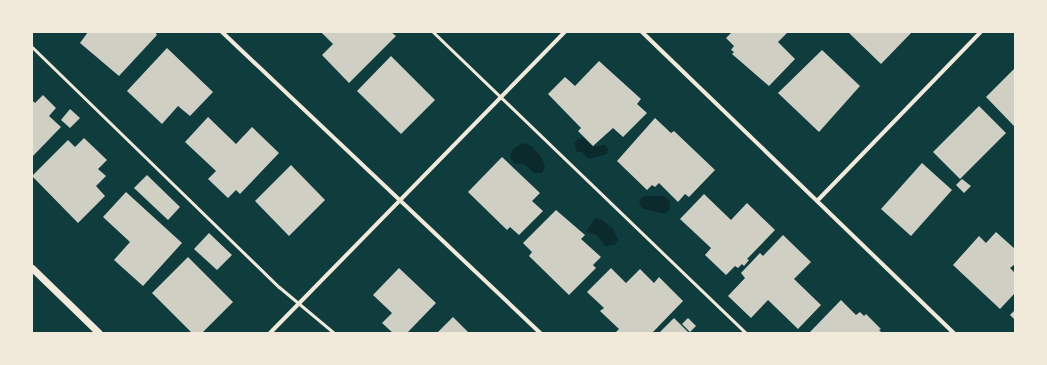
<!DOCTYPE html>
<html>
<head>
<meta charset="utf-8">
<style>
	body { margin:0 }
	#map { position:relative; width:1047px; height:365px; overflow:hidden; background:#0f3d3e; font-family:"Noto Sans",sans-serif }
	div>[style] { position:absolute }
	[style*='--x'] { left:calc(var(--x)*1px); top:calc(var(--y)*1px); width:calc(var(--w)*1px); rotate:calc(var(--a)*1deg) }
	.water>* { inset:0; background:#0a2a2b }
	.building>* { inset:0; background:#cfcfc3 }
	.service>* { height:3px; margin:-1.5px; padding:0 1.5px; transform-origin:1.5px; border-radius:1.5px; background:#f1e9da }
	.minor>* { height:4px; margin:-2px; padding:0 2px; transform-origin:2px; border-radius:2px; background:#f1e9da }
	.tertiary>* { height:7px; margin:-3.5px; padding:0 3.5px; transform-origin:3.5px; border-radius:3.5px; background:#f1e9da }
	span { translate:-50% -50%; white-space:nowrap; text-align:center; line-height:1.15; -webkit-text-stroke:3.5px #f1e9da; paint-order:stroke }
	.frame { position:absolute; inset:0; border:33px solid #f1e9da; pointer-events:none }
</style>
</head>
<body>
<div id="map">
	<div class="water">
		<i style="clip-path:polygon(583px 137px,593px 147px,605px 145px,608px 149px,607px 154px,589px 159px,582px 152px,577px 152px,574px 142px)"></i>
		<i style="clip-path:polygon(522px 143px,531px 146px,540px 155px,545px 166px,542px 173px,534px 173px,525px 165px,514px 163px,510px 157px,512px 150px)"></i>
		<i style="clip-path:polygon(643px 196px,665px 196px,670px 202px,670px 210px,664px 214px,642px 208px,639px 202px)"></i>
		<i style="clip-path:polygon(595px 218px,601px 219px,613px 229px,618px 240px,615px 245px,605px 246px,597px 235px,586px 232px)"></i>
	</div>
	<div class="building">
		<i style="clip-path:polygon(88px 32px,155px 32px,157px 35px,119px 76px,80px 43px)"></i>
		<i style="clip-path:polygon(321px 32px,391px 32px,396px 36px,349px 83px,322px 55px,333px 44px)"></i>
		<i style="clip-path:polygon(732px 32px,788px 32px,778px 42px,795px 59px,769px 86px,732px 54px,734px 52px,731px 50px,734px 46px,726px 38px)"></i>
		<i style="clip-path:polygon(848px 32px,912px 32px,881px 64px)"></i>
		<i style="clip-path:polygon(167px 48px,213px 92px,190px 116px,178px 106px,162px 124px,127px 91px)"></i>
		<i style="clip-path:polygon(822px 50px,860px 86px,819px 132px,778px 93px)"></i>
		<i style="clip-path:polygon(391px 56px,435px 100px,401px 134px,357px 91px)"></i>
		<i style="clip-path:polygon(599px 61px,641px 99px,637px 104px,647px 113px,623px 137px,613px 128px,593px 146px,578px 131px,581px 128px,548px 94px,565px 77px,575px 86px)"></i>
		<i style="clip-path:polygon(1015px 68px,1015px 125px,1014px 126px,986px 97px)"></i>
		<i style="clip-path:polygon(43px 95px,56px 108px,49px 116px,61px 127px,32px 157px,32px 100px,35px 103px)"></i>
		<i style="clip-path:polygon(979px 106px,1006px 133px,960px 179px,933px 152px)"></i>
		<i style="clip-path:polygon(70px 109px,80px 118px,70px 128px,61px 120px)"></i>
		<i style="clip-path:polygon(208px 117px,236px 144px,252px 127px,279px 153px,240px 194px,236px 190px,228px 198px,208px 179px,216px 171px,185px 142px)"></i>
		<i style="clip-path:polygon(655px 118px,671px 133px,674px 131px,715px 170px,689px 197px,685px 194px,678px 202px,659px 183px,655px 187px,652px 185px,647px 190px,617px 161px)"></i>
		<i style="clip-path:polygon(84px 138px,107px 160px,98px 169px,106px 176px,96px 186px,105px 196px,78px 223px,32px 176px,68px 140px,75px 147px)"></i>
		<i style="clip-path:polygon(502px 157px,540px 193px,532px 201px,543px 211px,519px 235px,510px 227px,507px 230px,468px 192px)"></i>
		<i style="clip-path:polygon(922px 163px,952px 190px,911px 236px,881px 209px)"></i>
		<i style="clip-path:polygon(291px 165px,325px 200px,289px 236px,255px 201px)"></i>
		<i style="clip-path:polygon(147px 175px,180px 207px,168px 220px,134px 188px)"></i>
		<i style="clip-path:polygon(962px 179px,971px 186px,964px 193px,956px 185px)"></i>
		<i style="clip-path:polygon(126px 192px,182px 243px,143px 286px,114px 260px,130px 242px,103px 217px)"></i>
		<i style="clip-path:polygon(704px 194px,731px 220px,747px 203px,775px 230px,747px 259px,749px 260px,744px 266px,742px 264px,738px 268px,735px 266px,726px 275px,705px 255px,711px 248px,680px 219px)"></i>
		<i style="clip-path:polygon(556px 210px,585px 235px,581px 239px,601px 257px,593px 265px,596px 268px,569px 295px,529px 256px,532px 252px,523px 243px)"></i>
		<i style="clip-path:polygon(996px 232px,1015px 249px,1015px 264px,1010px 268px,1015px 273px,1015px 293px,1000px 309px,953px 265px,979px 236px,986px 243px)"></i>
		<i style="clip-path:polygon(209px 233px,232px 255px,217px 270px,194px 249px)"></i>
		<i style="clip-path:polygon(783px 235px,811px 262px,794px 279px,821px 305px,798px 329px,768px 300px,751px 318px,728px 296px,745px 278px,741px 273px,760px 253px,763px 256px)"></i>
		<i style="clip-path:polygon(188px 257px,233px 302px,202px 333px,192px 333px,152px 293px)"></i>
		<i style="clip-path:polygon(399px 268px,436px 303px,407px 333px,393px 333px,382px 323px,392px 313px,373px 295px)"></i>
		<i style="clip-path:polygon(611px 268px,626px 283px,640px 269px,654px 283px,659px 277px,683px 301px,652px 333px,615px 333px,619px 329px,600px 311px,604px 308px,587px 292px)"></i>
		<i style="clip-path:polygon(841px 300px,856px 315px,860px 312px,864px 316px,866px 314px,881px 329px,879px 330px,882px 333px,812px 333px,810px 332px)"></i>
		<i style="clip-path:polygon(1015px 310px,1015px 320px,1010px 315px)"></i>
		<i style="clip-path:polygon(453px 317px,469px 333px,437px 333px)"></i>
		<i style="clip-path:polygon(674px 318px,689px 333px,659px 333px)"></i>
		<i style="clip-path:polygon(688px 318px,696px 326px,690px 332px,682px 324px)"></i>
	</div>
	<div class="service">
		<i style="--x:433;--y:32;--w:434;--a:43.9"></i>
		<i style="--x:32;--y:47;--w:344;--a:44.2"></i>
		<i style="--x:279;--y:287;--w:72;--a:39.9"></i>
	</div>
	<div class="minor">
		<i style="--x:222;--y:32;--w:438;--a:43.4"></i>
		<i style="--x:642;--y:32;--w:434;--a:44"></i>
		<i style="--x:818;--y:200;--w:234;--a:-45.9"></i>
		<i style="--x:270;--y:333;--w:421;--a:-45.6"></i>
	</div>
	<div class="tertiary">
		<i style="--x:32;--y:268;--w:93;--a:44.1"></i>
	</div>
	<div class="frame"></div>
</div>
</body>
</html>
